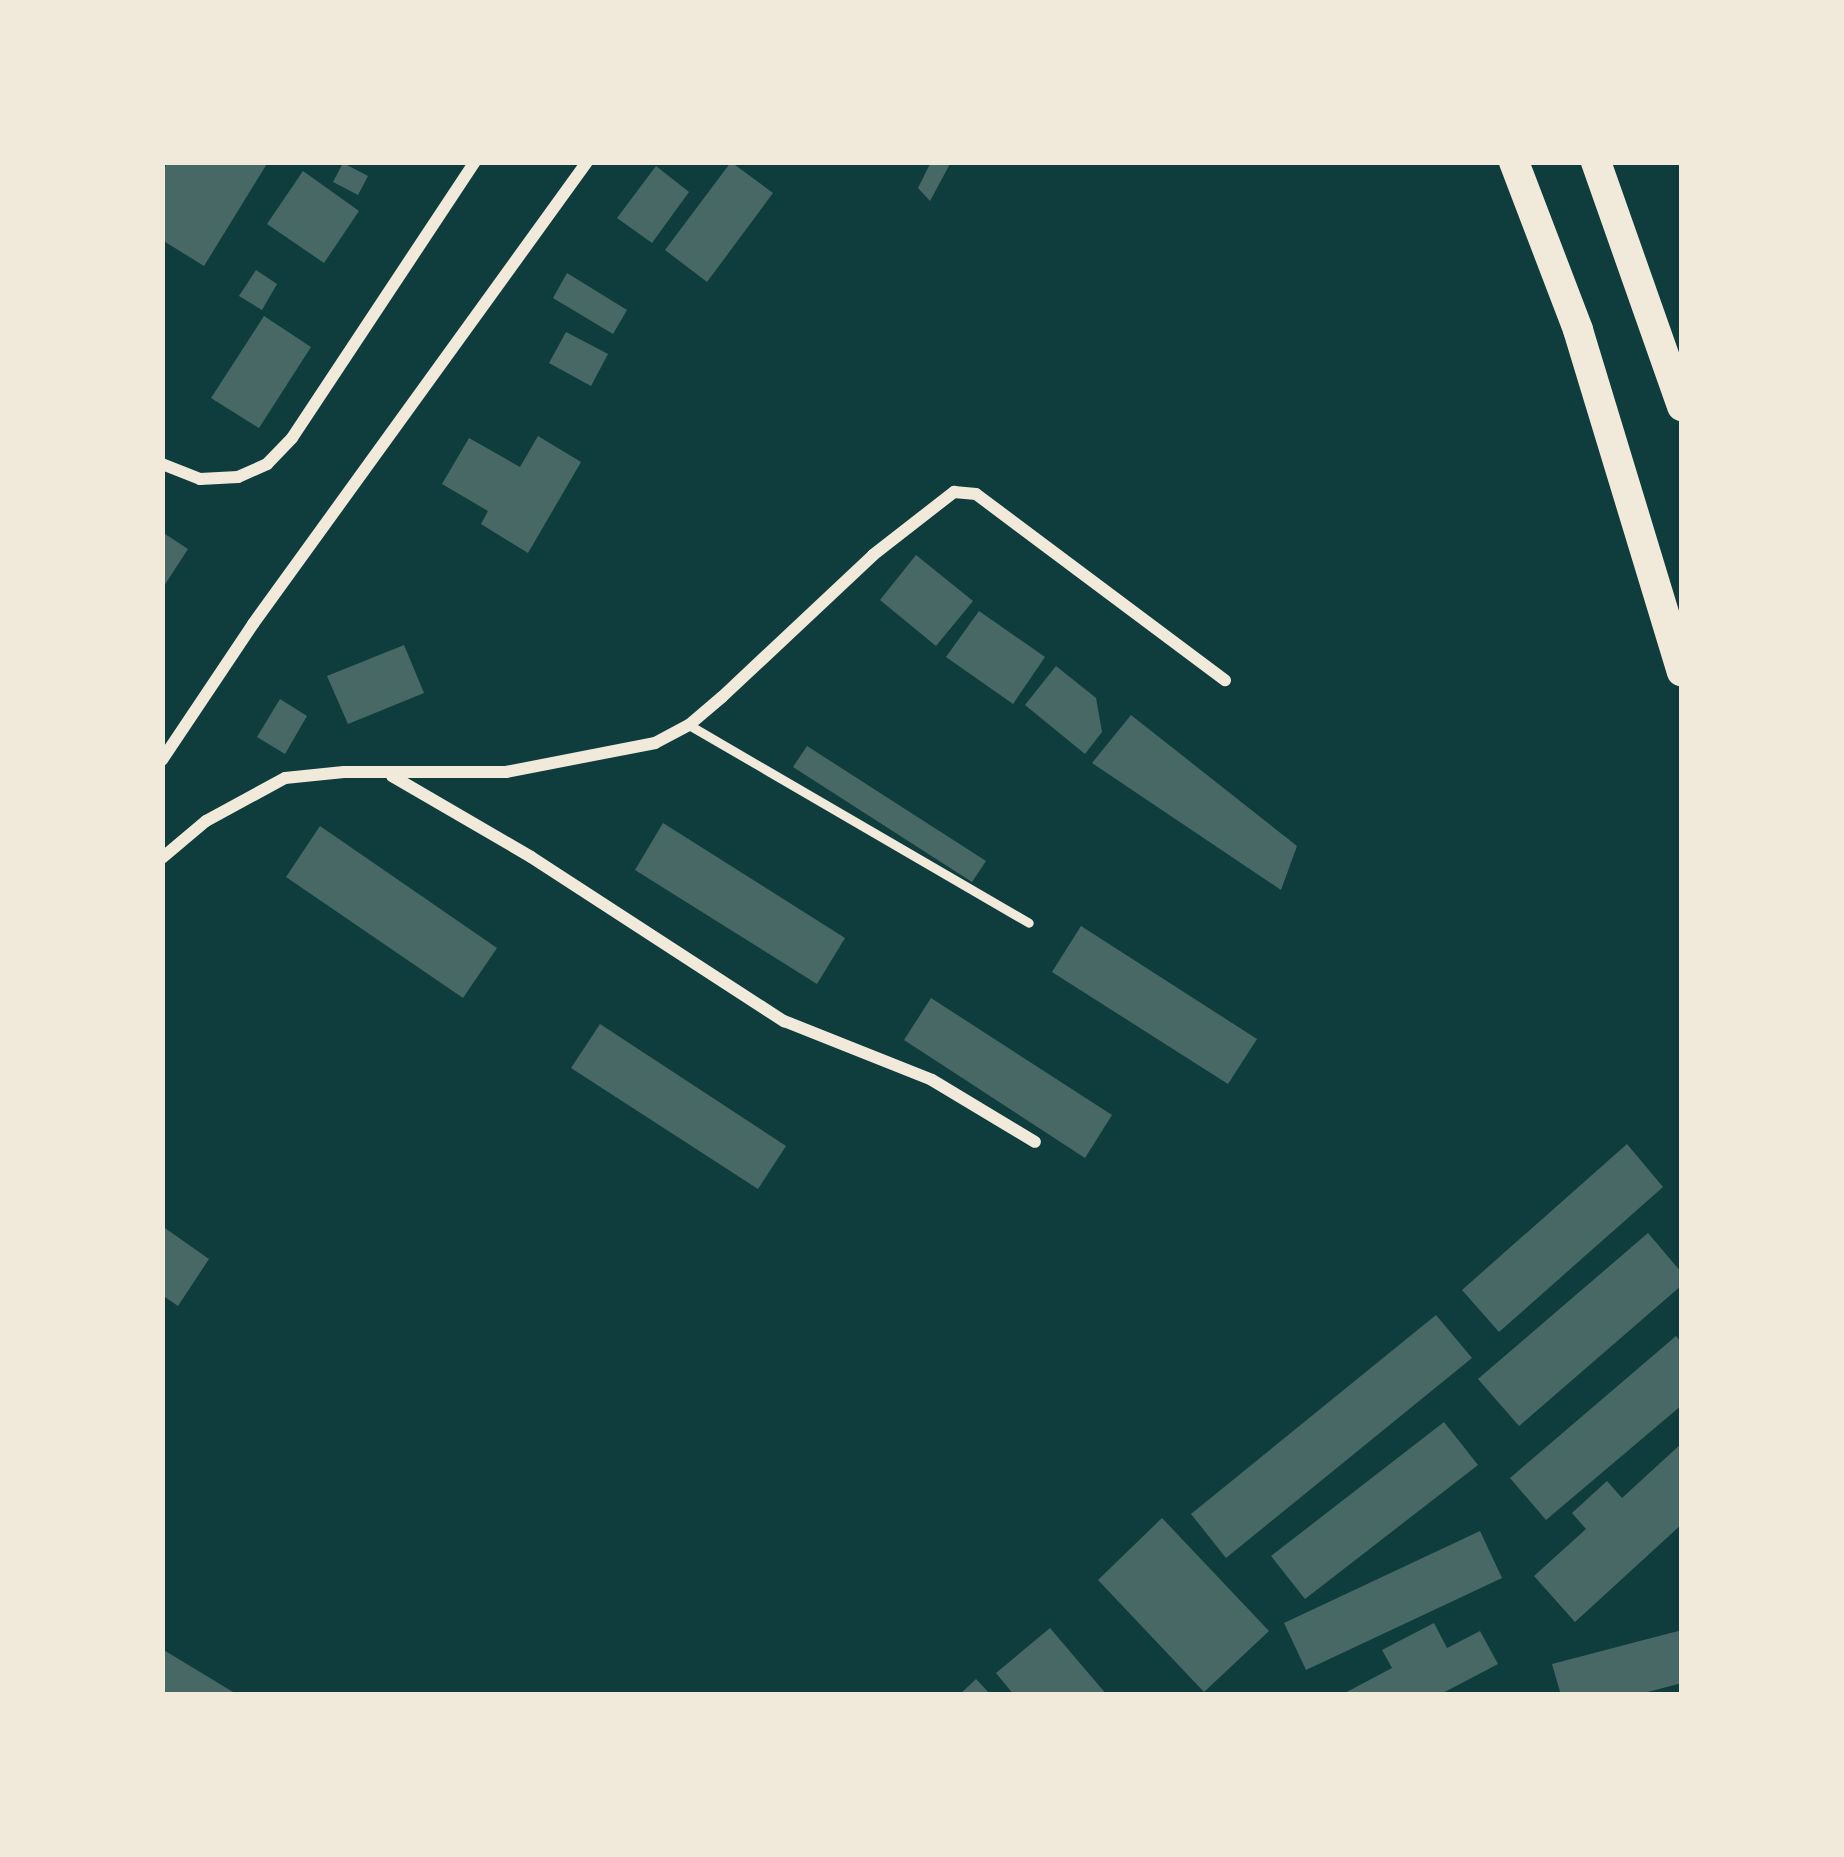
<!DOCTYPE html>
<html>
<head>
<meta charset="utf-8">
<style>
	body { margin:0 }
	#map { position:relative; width:1844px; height:1857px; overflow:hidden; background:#0f3d3e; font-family:"Times New Roman",serif }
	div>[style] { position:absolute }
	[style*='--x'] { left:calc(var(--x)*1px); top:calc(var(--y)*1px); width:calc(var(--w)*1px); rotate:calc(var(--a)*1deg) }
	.building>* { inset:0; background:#486865 }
	.service>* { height:9px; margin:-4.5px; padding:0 4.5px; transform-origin:4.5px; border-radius:4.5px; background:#f1e9da }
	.minor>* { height:12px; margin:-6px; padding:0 6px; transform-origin:6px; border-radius:6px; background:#f1e9da }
	.trunk>* { height:30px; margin:-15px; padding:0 15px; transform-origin:15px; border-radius:15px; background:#f1e9da }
	span { translate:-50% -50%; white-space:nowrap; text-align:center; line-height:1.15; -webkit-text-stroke:9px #f1e9da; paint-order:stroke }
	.frame { position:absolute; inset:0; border:165px solid #f1e9da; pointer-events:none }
</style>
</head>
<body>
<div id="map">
	<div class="building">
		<i style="clip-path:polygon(168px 162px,268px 162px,204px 266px,162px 240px,162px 172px)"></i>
		<i style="clip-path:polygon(731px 162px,773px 193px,707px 282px,665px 250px)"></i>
		<i style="clip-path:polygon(931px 162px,951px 162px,930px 201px,918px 188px)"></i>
		<i style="clip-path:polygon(343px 163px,368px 176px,358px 195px,333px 182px)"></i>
		<i style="clip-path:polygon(656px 166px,689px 192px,652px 243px,617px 218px)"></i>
		<i style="clip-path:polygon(303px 171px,359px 211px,324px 263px,267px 224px)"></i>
		<i style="clip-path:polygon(256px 270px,277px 284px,262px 310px,239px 296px)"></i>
		<i style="clip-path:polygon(567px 273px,627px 310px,613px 334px,553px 298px)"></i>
		<i style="clip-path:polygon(264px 316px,311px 347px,259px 428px,211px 398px)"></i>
		<i style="clip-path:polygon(566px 332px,608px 354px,591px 386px,549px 363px)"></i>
		<i style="clip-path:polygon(538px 436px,581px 462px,528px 553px,481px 524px,488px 511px,442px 484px,469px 438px,520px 467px)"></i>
		<i style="clip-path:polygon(162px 532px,188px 549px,162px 589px)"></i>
		<i style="clip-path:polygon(916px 555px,973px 601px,936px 646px,880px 600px)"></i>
		<i style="clip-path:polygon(979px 611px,1045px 657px,1013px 704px,946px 657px)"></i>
		<i style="clip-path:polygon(404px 645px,424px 693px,348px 724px,327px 676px)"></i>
		<i style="clip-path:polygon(1056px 666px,1096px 698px,1102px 732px,1085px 754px,1025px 705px)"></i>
		<i style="clip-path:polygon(280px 699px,307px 716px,285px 754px,257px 737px)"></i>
		<i style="clip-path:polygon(1131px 715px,1297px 846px,1281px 890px,1092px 763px)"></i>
		<i style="clip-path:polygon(807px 746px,986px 861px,972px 882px,793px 767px)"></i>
		<i style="clip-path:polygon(663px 823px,845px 938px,817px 984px,635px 870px)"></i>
		<i style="clip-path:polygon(320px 826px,497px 948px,463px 998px,286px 877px)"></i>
		<i style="clip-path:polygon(1081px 926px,1257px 1039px,1228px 1084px,1052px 972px)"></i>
		<i style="clip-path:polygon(931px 998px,1112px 1115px,1085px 1158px,904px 1040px)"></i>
		<i style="clip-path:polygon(600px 1024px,786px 1146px,758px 1189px,571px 1068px)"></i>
		<i style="clip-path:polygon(1627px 1144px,1663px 1187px,1499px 1332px,1462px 1290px)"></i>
		<i style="clip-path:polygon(162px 1226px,209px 1259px,178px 1306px,162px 1295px)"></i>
		<i style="clip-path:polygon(1648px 1233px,1682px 1273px,1682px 1285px,1519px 1426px,1478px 1379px)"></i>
		<i style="clip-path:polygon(1436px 1315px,1472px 1358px,1226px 1558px,1191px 1514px)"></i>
		<i style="clip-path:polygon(1676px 1336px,1682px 1343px,1682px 1405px,1546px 1520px,1510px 1478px)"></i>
		<i style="clip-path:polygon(1444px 1422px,1478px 1465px,1305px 1599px,1271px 1556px)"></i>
		<i style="clip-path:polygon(1682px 1443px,1682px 1524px,1575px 1622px,1534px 1576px,1586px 1529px,1572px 1513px,1607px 1481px,1622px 1498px)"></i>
		<i style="clip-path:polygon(1162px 1518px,1269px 1631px,1204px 1692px,1098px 1580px)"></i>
		<i style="clip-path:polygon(1480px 1531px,1502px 1578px,1306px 1670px,1284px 1623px)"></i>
		<i style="clip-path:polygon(1434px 1623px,1447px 1648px,1480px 1631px,1498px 1664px,1439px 1695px,1341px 1695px,1392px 1668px,1382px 1650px)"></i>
		<i style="clip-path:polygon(1050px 1628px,1107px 1695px,1014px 1695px,996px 1673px)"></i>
		<i style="clip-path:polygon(1682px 1630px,1682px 1683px,1636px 1695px,1561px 1695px,1552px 1664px)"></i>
		<i style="clip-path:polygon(162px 1649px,238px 1695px,162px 1695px)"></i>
		<i style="clip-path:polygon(976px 1679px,991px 1695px,959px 1695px)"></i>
	</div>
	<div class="service">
		<i style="--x:689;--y:725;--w:393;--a:30.2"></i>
	</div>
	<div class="minor">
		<i style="--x:162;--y:464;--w:41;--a:21.5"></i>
		<i style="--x:200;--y:479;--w:38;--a:-3"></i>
		<i style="--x:238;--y:477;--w:32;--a:-24"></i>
		<i style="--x:267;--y:464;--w:36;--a:-46"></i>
		<i style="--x:292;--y:438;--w:331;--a:-56.5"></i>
		<i style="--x:162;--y:760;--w:164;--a:-56.2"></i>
		<i style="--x:253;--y:624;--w:570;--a:-54.14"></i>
		<i style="--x:392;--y:776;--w:161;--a:30.2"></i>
		<i style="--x:531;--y:857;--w:302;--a:33"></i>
		<i style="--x:784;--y:1021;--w:159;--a:21.7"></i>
		<i style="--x:932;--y:1080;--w:120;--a:31"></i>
		<i style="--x:162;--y:858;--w:57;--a:-40.1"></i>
		<i style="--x:206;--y:821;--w:90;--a:-28.6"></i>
		<i style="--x:285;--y:778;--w:59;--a:-5.8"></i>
		<i style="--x:344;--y:772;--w:162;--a:0"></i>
		<i style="--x:506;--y:772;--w:152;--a:-11"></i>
		<i style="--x:655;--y:743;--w:38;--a:-28"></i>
		<i style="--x:689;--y:725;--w:43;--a:-40.3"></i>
		<i style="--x:722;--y:697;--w:207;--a:-43.2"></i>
		<i style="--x:873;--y:555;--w:103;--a:-37.9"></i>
		<i style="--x:954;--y:492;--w:22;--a:5"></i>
		<i style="--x:976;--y:494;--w:311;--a:36.8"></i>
	</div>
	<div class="trunk">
		<i style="--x:1514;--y:162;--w:180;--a:69.1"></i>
		<i style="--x:1578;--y:330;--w:357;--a:73.1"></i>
		<i style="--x:1596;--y:162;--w:259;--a:70.6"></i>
	</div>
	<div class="frame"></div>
</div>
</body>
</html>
